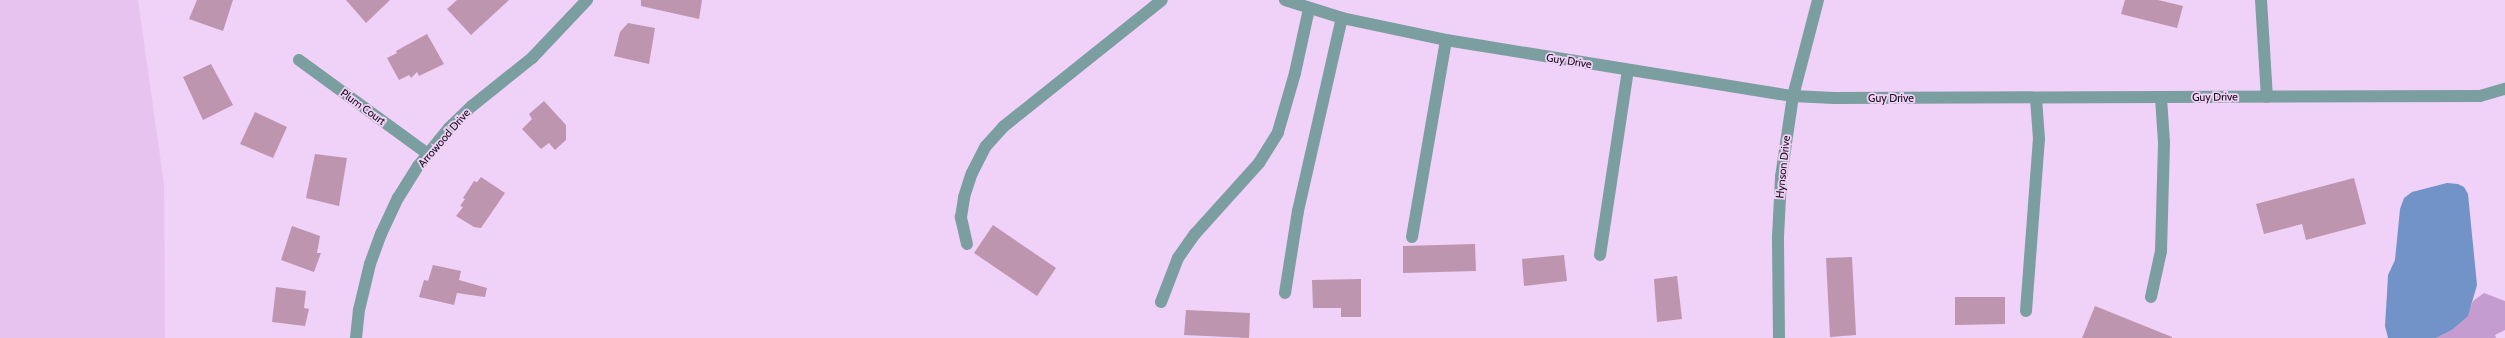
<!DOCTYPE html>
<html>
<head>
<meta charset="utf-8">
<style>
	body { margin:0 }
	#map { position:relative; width:2505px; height:338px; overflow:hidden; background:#f0d1f7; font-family:Cabin,sans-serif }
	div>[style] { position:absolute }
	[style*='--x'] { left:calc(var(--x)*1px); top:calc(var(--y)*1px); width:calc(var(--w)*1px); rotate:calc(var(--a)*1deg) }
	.built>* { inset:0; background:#e7c4f0 }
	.green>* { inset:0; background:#c59ccf }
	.water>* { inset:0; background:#7293c7 }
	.building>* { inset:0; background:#bd95af }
	.minor>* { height:12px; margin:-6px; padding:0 6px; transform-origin:6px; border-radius:6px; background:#7b9ea0 }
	span { translate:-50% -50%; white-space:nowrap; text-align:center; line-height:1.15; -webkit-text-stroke:3.5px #f0d1f7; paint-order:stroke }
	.street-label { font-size:11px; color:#160c18 }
</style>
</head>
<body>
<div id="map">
	<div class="built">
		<i style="clip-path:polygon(0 0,138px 0,164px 184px,165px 338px,0 338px)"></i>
	</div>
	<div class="green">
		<i style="clip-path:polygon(2484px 293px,2505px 301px,2505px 330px,2495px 335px,2496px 338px,2436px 338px,2452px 330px,2467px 316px,2473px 301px)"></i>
	</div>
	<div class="water">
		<i style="clip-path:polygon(2447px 183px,2458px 184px,2464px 187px,2468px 194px,2477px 285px,2468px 316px,2452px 330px,2436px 338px,2388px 338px,2385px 326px,2387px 293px,2388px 275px,2395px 260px,2400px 209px,2404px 198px,2412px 192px)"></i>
	</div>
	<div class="building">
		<i style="clip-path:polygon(197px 0,233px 0,223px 31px,189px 19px)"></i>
		<i style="clip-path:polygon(346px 0,390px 0,366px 23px)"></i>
		<i style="clip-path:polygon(457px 0,509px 0,471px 35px,447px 9px)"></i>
		<i style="clip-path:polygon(641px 0,702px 0,699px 19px,641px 6px)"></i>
		<i style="clip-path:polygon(2125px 0,2158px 0,2183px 6px,2177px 28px,2121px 14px)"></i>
		<i style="clip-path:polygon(628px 23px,655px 28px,649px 64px,614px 56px,620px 32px)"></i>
		<i style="clip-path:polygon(427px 34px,444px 64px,419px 76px,417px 72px,411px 78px,409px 75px,399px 80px,387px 58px,397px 53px,396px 51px)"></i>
		<i style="clip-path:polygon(211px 64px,233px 105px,203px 120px,183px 77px)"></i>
		<i style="clip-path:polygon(544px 101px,566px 125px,566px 140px,555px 150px,549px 143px,541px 149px,522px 129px,532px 119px,529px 114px)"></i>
		<i style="clip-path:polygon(255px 112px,287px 127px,273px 158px,240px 144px)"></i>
		<i style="clip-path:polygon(315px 154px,347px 158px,339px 206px,306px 198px)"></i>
		<i style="clip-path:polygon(481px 177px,505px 193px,481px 228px,474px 227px,456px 216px,463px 207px,460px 206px,465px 199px,463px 198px,474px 181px,477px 182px)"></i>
		<i style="clip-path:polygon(2354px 178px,2366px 224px,2306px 240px,2302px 224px,2264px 234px,2256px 204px)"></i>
		<i style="clip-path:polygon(993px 225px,1056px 268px,1037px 296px,974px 253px)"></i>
		<i style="clip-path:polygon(292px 226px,320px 236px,317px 253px,321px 253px,314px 272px,281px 260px)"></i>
		<i style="clip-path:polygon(1475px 244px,1476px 271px,1403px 273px,1403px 246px)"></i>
		<i style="clip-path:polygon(1564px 255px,1567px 281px,1524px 286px,1522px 259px)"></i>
		<i style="clip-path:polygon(1852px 257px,1856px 335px,1830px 337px,1826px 258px)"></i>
		<i style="clip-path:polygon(433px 265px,461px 271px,459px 280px,487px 288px,485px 297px,457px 293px,454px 305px,419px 297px,424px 280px,428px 281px)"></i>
		<i style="clip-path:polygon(1677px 276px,1682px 319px,1657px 322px,1654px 279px)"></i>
		<i style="clip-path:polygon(1361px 279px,1361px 317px,1341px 317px,1341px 308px,1313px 308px,1312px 280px)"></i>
		<i style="clip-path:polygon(276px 287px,306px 291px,304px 308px,309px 309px,305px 326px,272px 322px)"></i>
		<i style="clip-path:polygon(1955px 297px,2005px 297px,2005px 324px,1955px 325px)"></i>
		<i style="clip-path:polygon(2095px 306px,2172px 337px,2172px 338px,2082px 338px)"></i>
		<i style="clip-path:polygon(1186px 310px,1250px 313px,1249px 338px,1184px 335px)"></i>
	</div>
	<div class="minor">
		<i style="--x:1285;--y:0;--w:60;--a:17.5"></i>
		<i style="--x:1342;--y:18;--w:106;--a:11.9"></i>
		<i style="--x:1446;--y:40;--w:351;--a:9.2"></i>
		<i style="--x:1793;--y:96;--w:41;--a:2.8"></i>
		<i style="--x:1834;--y:98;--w:646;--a:-0.18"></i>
		<i style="--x:2480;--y:96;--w:26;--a:-16"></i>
		<i style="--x:2261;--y:0;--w:97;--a:86.5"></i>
		<i style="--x:299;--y:60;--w:160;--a:36.1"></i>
		<i style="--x:1412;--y:237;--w:200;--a:-80.2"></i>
		<i style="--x:967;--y:244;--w:28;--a:-103"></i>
		<i style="--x:961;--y:217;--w:20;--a:-81"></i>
		<i style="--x:964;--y:197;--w:25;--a:-72"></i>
		<i style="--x:972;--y:173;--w:30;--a:-63"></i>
		<i style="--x:986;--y:146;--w:25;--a:-48"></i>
		<i style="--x:1003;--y:127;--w:203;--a:-38.6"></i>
		<i style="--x:1600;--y:255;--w:187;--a:-81.4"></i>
		<i style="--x:1285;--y:293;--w:83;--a:-81"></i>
		<i style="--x:1298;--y:211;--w:198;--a:-77.2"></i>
		<i style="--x:2151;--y:297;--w:47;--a:-77.7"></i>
		<i style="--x:2161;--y:251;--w:109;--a:-88.4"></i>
		<i style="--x:2164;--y:142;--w:44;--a:-93.9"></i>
		<i style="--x:1161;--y:302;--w:47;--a:-68.9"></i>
		<i style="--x:1178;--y:258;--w:29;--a:-55"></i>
		<i style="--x:1195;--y:234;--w:96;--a:-48"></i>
		<i style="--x:1259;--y:163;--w:36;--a:-58"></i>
		<i style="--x:1278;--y:132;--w:61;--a:-73.9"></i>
		<i style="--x:1295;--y:73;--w:66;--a:-77.7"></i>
		<i style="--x:2026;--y:311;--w:172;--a:-85.7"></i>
		<i style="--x:2039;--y:139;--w:41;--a:-94.2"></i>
		<i style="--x:356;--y:338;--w:28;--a:-84"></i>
		<i style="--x:359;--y:310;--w:47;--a:-76.6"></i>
		<i style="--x:370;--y:264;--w:32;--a:-70"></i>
		<i style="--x:381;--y:234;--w:40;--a:-65"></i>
		<i style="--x:398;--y:198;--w:39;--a:-58"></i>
		<i style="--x:419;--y:165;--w:48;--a:-51"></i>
		<i style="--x:449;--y:128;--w:32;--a:-44"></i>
		<i style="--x:472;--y:106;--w:77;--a:-38.7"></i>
		<i style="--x:532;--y:58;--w:80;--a:-46.5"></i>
		<i style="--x:1779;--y:338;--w:101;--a:-90.6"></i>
		<i style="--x:1778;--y:237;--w:60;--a:-87.1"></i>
		<i style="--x:1781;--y:177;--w:82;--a:-81.6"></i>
		<i style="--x:1793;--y:96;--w:99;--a:-75.4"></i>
	</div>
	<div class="street-label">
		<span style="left:1569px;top:61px;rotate:9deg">Guy Drive</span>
		<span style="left:2215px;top:97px;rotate:-1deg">Guy Drive</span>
		<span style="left:1891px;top:98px">Guy Drive</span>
		<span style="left:363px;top:107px;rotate:36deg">Plum Court</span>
		<span style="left:444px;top:138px;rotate:-49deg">Arrowood Drive</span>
		<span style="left:1783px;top:167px;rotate:-84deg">Hynson Drive</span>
	</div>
</div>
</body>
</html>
